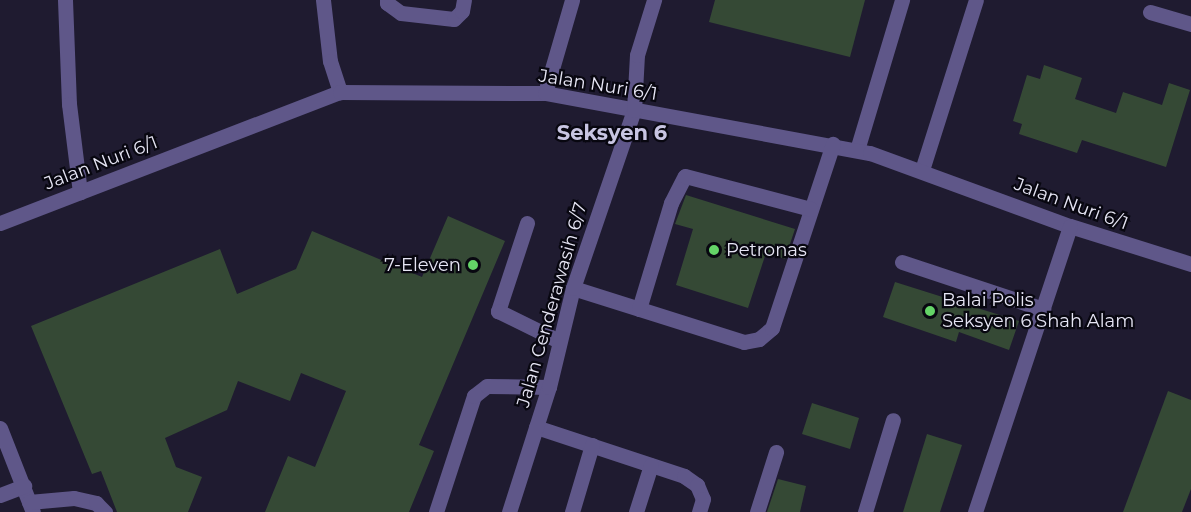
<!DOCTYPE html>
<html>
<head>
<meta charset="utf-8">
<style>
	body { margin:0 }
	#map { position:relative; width:1191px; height:512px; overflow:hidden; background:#1f1b30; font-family:Montserrat,sans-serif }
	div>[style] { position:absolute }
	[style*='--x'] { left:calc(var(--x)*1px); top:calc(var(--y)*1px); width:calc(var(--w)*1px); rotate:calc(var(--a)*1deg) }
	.building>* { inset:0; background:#354935 }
	.minor>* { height:15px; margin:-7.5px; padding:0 7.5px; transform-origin:7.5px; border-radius:7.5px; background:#5f5789 }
	.dots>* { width:16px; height:16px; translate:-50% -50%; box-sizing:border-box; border:3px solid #080710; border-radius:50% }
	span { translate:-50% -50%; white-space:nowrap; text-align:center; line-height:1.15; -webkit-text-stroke:4.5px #080710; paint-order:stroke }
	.street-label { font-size:18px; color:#e7e6f5 }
	.poi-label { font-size:18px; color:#e7e6f5 }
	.left { translate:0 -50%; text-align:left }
	.right { translate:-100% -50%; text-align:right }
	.quarter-label { font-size:21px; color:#c8c5e2; font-weight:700 }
</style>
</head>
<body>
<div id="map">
	<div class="building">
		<i style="clip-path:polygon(715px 0,865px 0,850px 57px,709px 22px)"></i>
		<i style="clip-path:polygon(1044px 65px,1082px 78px,1075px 99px,1116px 113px,1123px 92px,1162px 105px,1169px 83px,1190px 90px,1166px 167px,1082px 140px,1077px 153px,1019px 134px,1022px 124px,1013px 121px,1027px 75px,1040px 79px)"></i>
		<i style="clip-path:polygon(686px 195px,795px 229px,785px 259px,766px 253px,748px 308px,676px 285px,693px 229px,675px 224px)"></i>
		<i style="clip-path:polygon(448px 216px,505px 241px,419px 445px,434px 451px,409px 512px,265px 512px,288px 456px,315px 467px,346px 391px,301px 373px,290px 401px,238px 381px,227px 410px,165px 438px,176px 467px,202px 477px,188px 512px,117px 512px,101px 471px,92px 474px,31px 326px,220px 249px,237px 294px,296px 269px,312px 231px,422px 277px)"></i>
		<i style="clip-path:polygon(895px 282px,1019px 321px,1009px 350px,959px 332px,956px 342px,883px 317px)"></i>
		<i style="clip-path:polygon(1168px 391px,1191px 400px,1191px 489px,1182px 512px,1123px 512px)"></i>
		<i style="clip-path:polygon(812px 403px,859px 418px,850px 449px,802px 434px)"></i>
		<i style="clip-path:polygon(927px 434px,962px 445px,940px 512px,903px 512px)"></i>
		<i style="clip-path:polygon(778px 479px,806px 486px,800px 512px,767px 512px)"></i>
	</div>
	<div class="minor">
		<i style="--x:65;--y:0;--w:104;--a:87.8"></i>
		<i style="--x:69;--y:104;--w:89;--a:82.9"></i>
		<i style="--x:323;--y:0;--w:61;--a:83.5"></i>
		<i style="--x:330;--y:61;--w:33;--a:72"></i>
		<i style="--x:387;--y:0;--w:3;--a:90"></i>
		<i style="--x:387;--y:3;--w:17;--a:36"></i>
		<i style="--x:401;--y:13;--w:53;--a:6.5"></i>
		<i style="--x:454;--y:19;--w:11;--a:-45"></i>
		<i style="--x:462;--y:11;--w:11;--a:-80"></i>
		<i style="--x:1150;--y:12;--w:43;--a:16.3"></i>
		<i style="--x:545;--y:93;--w:97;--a:-73.8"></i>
		<i style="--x:857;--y:150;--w:157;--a:-73.3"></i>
		<i style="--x:922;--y:170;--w:178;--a:-72.4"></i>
		<i style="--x:0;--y:223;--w:364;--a:-21.1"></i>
		<i style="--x:340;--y:92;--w:205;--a:0.3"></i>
		<i style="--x:545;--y:93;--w:330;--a:10.5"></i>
		<i style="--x:870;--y:153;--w:213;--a:20.1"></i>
		<i style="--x:1070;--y:226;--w:127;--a:17.4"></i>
		<i style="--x:527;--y:223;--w:93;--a:108.2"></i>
		<i style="--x:498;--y:311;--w:68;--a:26.2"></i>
		<i style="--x:902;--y:262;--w:149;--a:18.4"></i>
		<i style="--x:573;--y:288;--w:179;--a:17.5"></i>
		<i style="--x:744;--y:342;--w:15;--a:-11"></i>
		<i style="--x:759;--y:339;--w:17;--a:-40"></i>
		<i style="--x:772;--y:328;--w:194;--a:-71.7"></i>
		<i style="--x:639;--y:309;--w:111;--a:-73.2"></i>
		<i style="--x:671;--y:203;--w:30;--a:-63"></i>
		<i style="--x:685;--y:176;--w:130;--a:14.7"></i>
		<i style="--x:536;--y:427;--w:156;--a:18.3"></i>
		<i style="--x:684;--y:476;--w:16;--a:35"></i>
		<i style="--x:697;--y:485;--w:15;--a:67"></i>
		<i style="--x:703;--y:499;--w:14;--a:107"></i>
		<i style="--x:0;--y:428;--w:90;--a:68.6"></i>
		<i style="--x:0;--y:495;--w:26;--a:-21"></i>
		<i style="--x:29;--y:502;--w:45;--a:-5.1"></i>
		<i style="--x:74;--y:498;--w:23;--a:13"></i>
		<i style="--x:96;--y:503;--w:13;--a:45"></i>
		<i style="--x:436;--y:512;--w:122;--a:-71.9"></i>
		<i style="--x:474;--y:396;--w:16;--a:-38"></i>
		<i style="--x:487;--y:386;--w:62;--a:0.9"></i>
		<i style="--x:509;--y:512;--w:131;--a:-72.3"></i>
		<i style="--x:549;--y:387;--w:102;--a:-76.4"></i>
		<i style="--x:573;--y:288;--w:188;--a:-71.1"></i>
		<i style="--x:634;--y:110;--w:55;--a:-86.9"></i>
		<i style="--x:637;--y:55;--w:58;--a:-72.8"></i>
		<i style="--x:572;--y:512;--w:70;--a:-73.4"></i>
		<i style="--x:636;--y:512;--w:49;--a:-72.3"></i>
		<i style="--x:757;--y:512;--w:63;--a:-72.4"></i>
		<i style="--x:865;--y:512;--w:96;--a:-73.1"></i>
		<i style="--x:975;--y:512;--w:301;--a:-71.6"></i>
	</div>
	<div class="dots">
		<i style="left:714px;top:250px;background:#64d467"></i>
		<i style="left:473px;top:265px;background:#64d467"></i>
		<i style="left:930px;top:311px;background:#64d467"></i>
	</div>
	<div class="street-label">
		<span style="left:598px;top:85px;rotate:9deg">Jalan Nuri 6/1</span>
		<span style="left:101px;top:163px;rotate:-21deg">Jalan Nuri 6/1</span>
		<span style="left:1071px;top:204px;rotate:20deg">Jalan Nuri 6/1</span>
		<span style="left:552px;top:305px;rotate:-74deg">Jalan Cenderawasih 6/7</span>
	</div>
	<div class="poi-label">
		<span class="left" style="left:726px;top:250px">Petronas</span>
		<span class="right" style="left:461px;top:265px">7-Eleven</span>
		<span class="left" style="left:942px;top:311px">Balai Polis<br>Seksyen 6 Shah Alam</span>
	</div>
	<div class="quarter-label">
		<span style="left:612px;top:133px">Seksyen 6</span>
	</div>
</div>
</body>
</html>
